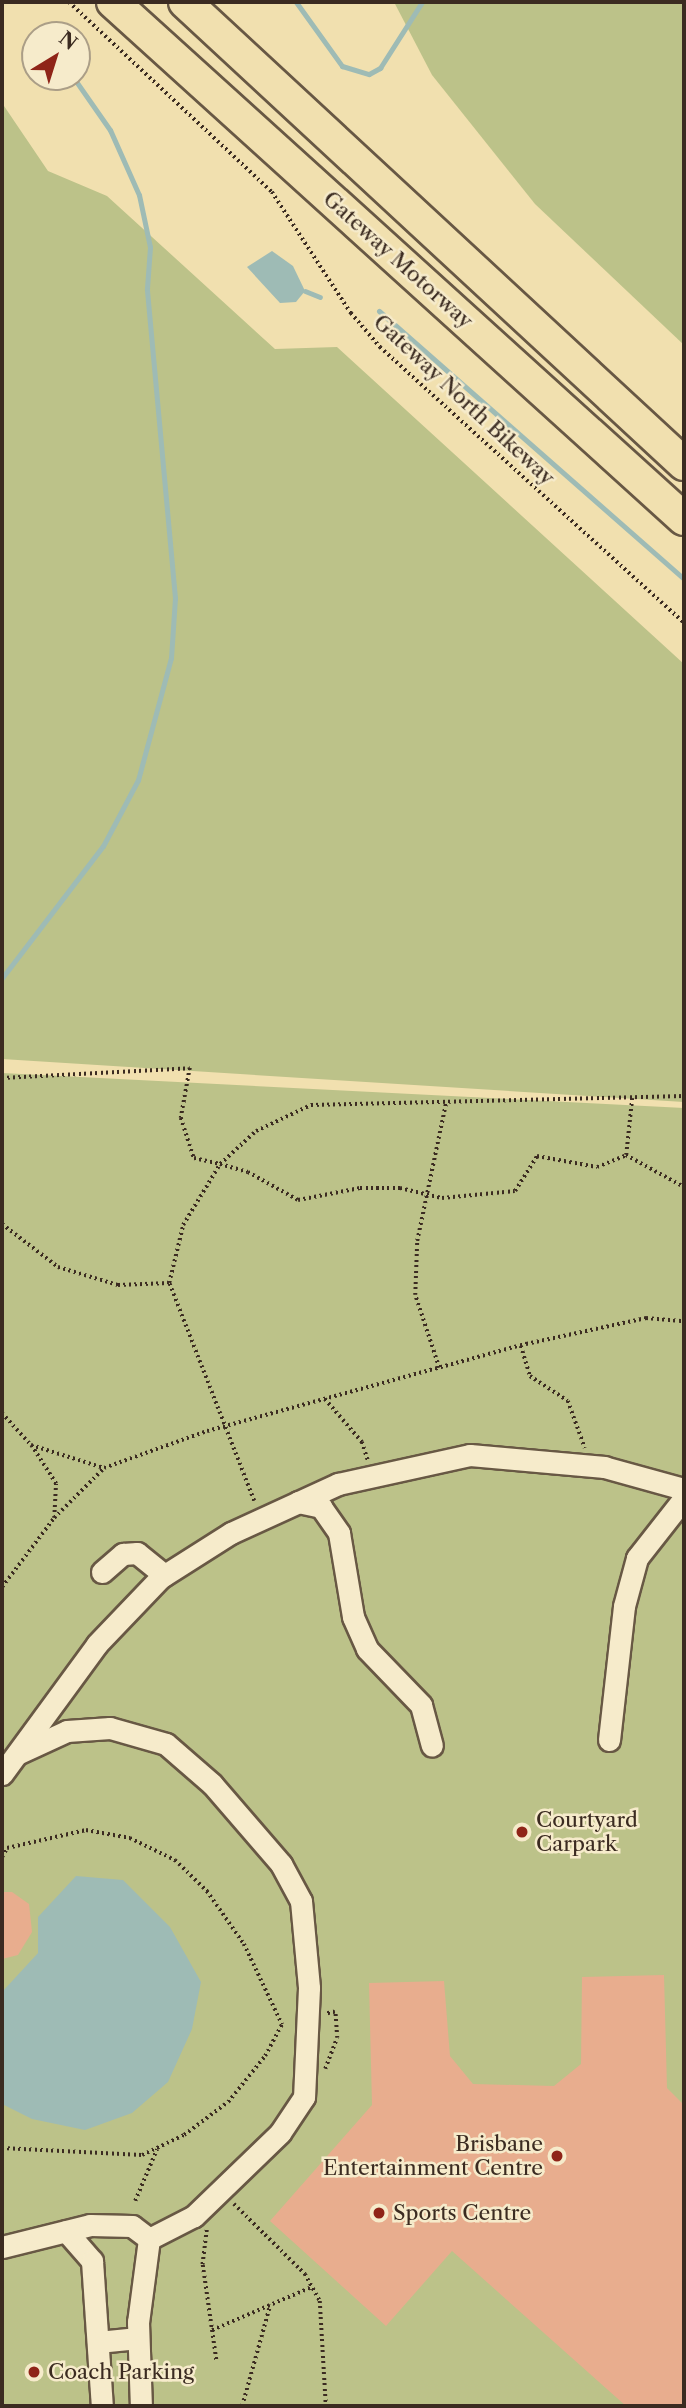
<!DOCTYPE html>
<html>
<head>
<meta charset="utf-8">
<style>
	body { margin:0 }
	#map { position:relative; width:686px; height:2408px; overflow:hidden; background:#f1e0af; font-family:"Libre Caslon Text",serif }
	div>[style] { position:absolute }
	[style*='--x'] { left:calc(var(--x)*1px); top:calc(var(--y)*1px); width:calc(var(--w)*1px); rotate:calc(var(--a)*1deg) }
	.green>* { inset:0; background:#bcc289 }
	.water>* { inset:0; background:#9ebbb5 }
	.stream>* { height:5px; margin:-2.5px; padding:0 2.5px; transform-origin:2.5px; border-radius:2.5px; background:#9ebbb5 }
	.building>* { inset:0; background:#e8ad8e }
	.path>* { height:3.5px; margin-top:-1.75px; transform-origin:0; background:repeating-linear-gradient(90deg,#3b2b21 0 2px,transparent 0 5.5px) }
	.roads { filter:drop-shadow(2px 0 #685844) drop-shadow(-2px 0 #685844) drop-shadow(0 2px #685844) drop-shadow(0 -2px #685844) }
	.minor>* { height:21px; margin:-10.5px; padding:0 10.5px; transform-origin:10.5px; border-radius:10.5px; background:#f6ebcb }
	.highway>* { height:32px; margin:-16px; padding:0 16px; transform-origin:16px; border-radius:16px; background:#f1e0af }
	.dots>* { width:19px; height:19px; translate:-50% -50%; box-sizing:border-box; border:4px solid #f6ebcb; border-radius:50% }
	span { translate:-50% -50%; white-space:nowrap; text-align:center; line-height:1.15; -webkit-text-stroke:5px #f6ebcb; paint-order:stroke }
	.street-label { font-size:21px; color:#3b2b21 }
	.poi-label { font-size:21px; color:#3b2b21 }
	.left { translate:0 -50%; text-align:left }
	.right { translate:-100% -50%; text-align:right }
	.frame { position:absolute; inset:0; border:4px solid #3b2b21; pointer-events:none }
	.north { position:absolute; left:21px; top:21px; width:70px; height:70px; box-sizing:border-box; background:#f6ebcb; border:2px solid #ab9e87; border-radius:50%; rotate:38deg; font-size:19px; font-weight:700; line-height:28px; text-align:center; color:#3b2b21 }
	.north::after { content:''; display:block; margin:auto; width:24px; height:32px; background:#8f2418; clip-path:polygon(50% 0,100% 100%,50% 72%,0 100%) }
</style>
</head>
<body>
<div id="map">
	<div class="green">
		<i style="clip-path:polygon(394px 2px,684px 2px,684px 345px,535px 204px,432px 75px)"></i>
		<i style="clip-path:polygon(2px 103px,48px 171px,107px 196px,275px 349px,337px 347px,684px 664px,684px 1102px,2px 1059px)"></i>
		<i style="clip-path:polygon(2px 1073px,684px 1108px,684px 2406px,2px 2406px)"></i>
	</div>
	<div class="water">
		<i style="clip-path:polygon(272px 251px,293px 266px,305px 291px,296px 302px,280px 303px,247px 267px)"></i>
		<i style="clip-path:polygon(76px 1876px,123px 1880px,170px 1927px,201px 1982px,192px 2029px,168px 2082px,132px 2113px,85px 2130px,32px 2119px,2px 2104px,2px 1992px,38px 1953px,38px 1917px)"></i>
	</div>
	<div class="stream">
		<i style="--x:296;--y:2;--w:79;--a:54.3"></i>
		<i style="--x:342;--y:66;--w:28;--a:17"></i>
		<i style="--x:369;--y:74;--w:13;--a:-29"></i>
		<i style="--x:380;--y:68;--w:78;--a:-57.5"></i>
		<i style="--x:305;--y:291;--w:16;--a:22"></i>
		<i style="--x:379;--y:311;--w:406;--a:41.3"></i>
		<i style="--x:2;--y:978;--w:166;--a:-52.6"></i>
		<i style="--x:103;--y:846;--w:75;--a:-62.1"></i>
		<i style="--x:138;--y:780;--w:126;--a:-74.9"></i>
		<i style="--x:171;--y:658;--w:60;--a:-86.2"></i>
		<i style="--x:175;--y:598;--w:311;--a:-95.2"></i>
		<i style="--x:147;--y:288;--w:41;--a:-85.8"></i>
		<i style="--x:150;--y:247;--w:53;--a:-101.9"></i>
		<i style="--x:139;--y:195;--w:71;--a:-114"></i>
		<i style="--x:110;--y:130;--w:65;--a:-124.9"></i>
	</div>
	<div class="building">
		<i style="clip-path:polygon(2px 1892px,12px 1892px,29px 1904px,32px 1932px,18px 1955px,2px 1959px)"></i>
		<i style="clip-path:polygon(664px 1975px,667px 2088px,684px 2105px,684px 2406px,626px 2406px,452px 2251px,386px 2326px,270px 2221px,372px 2105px,369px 1983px,444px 1981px,450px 2056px,473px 2084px,554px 2086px,581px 2064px,582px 1977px)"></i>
	</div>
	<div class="path">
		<i style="--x:69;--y:2;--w:278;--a:43.1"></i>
		<i style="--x:272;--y:192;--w:145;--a:56.9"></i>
		<i style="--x:351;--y:313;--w:45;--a:49.5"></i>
		<i style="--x:380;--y:347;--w:411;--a:42.2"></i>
		<i style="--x:2;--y:1078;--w:188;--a:-3"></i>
		<i style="--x:190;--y:1068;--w:51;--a:100.2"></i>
		<i style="--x:181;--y:1118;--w:42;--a:72"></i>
		<i style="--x:194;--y:1158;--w:27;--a:13"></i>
		<i style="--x:220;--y:1164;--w:49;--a:-42.5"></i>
		<i style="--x:256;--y:1131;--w:61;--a:-25.3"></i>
		<i style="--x:311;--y:1105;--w:373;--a:-1.4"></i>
		<i style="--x:626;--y:1155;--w:57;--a:-84"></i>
		<i style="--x:2;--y:1224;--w:71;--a:37.5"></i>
		<i style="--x:58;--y:1267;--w:63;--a:16.7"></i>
		<i style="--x:118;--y:1285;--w:51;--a:-2.2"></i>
		<i style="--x:521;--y:1346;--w:31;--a:73"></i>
		<i style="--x:530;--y:1376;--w:45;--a:33.3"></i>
		<i style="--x:568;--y:1401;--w:50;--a:70.1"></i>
		<i style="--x:439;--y:1368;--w:77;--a:-108.2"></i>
		<i style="--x:415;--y:1295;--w:54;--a:-87.9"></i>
		<i style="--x:417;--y:1241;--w:142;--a:-78.2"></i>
		<i style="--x:325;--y:1399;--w:57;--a:49.3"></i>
		<i style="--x:362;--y:1442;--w:20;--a:72"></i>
		<i style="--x:2;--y:1413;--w:43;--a:47.8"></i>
		<i style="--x:31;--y:1445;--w:77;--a:17.5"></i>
		<i style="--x:254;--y:1501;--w:234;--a:-111.3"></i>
		<i style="--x:169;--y:1283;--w:60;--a:-76.4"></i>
		<i style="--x:183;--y:1225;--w:71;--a:-58.8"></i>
		<i style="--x:220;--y:1164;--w:29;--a:16"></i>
		<i style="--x:248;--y:1172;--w:57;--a:29.2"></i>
		<i style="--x:298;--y:1200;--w:63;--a:-11"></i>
		<i style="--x:360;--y:1188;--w:40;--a:0"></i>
		<i style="--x:400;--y:1188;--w:43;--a:13.4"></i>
		<i style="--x:442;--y:1198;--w:73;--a:-5.5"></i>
		<i style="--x:515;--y:1191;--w:41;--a:-57.8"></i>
		<i style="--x:537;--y:1156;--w:61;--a:10.4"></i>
		<i style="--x:597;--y:1167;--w:31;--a:-22"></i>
		<i style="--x:626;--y:1155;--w:66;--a:28.9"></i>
		<i style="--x:54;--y:1518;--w:71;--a:-45"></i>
		<i style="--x:104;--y:1468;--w:109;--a:-19.8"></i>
		<i style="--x:207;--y:1431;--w:331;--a:-15.3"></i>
		<i style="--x:526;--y:1344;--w:123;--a:-12.2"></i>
		<i style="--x:646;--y:1318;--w:38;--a:5"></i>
		<i style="--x:2;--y:1587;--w:86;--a:-53"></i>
		<i style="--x:54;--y:1518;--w:34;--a:-87"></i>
		<i style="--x:56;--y:1484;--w:46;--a:-122.7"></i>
		<i style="--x:2;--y:1857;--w:10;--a:-61"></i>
		<i style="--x:7;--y:1848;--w:81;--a:-12.8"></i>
		<i style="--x:86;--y:1830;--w:45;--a:10.3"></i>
		<i style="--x:130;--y:1838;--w:50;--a:26.1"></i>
		<i style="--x:175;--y:1860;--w:45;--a:44.1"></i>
		<i style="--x:207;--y:1891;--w:65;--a:55.1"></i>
		<i style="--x:244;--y:1944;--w:89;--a:64.6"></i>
		<i style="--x:325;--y:2069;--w:33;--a:-69"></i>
		<i style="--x:337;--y:2038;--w:26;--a:-94"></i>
		<i style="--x:335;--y:2012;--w:9;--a:167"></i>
		<i style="--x:2;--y:2148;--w:140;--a:2.9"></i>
		<i style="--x:142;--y:2155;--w:47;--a:-25.5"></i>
		<i style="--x:184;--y:2135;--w:55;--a:-36.9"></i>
		<i style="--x:228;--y:2102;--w:59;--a:-51.2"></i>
		<i style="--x:265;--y:2056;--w:36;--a:-62"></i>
		<i style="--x:135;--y:2201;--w:56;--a:-67.1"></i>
		<i style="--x:234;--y:2204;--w:100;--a:44.6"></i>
		<i style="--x:305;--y:2274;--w:31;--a:61"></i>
		<i style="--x:320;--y:2301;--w:105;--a:86.7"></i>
		<i style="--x:207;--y:2230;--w:35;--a:97"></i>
		<i style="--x:203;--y:2265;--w:99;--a:81.9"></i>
		<i style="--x:212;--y:2330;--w:109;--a:-23.3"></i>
		<i style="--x:242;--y:2406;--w:105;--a:-74.5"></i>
	</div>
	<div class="roads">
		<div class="minor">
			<i style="--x:298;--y:1502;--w:24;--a:12"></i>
			<i style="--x:321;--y:1507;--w:32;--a:55"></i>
			<i style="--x:339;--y:1533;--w:85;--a:80.5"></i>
			<i style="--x:353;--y:1617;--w:35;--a:66"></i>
			<i style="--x:367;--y:1649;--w:78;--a:46"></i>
			<i style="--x:421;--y:1705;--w:42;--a:75"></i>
			<i style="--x:102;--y:1572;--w:28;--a:-41"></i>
			<i style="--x:123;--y:1554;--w:14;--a:-4"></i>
			<i style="--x:137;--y:1553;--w:35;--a:39"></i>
			<i style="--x:609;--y:1740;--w:135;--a:-83.6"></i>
			<i style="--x:624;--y:1606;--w:50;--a:-74.8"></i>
			<i style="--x:637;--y:1558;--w:76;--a:-51.9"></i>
			<i style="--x:17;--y:1754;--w:55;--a:-24.7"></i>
			<i style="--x:67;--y:1731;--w:43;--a:-4"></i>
			<i style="--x:110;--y:1728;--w:58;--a:15.9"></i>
			<i style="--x:166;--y:1744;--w:61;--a:41"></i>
			<i style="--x:212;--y:1784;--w:106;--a:49.2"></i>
			<i style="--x:281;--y:1864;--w:42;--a:61.6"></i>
			<i style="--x:301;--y:1901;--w:87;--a:84.7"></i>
			<i style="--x:309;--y:1988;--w:109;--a:92.6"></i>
			<i style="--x:304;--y:2097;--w:43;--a:123.7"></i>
			<i style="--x:280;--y:2133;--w:120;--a:136"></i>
			<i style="--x:194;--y:2216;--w:51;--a:152.9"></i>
			<i style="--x:2;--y:1774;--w:161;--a:-53.8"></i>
			<i style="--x:97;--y:1644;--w:91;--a:-46.3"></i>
			<i style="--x:160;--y:1578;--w:84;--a:-32.4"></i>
			<i style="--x:231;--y:1533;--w:118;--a:-24.6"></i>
			<i style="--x:338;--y:1484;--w:135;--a:-12.4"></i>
			<i style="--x:470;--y:1455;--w:135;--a:5.1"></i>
			<i style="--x:604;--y:1467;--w:83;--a:15.4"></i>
			<i style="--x:66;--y:2231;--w:40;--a:49"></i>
			<i style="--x:92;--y:2261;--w:145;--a:86.1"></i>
			<i style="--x:2;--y:2247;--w:91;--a:-14"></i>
			<i style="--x:90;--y:2225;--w:42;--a:1.4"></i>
			<i style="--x:132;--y:2226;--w:21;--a:37"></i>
			<i style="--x:149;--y:2239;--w:84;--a:97.5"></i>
			<i style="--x:138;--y:2322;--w:84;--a:88"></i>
			<i style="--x:98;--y:2342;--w:40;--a:-5.7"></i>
		</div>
		<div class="highway">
			<i style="--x:113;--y:2;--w:770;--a:42.16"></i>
			<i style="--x:185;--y:2;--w:680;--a:42.8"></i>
		</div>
	</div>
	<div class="dots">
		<i style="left:522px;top:1832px;background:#8f2418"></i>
		<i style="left:557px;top:2156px;background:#8f2418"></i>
		<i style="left:379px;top:2213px;background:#8f2418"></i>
		<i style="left:34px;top:2372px;background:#8f2418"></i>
	</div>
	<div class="street-label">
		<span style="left:398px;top:260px;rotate:42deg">Gateway Motorway</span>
		<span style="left:464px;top:400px;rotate:43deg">Gateway North Bikeway</span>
	</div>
	<div class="poi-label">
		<span class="left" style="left:536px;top:1832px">Courtyard<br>Carpark</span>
		<span class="right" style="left:543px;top:2156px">Brisbane<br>Entertainment Centre</span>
		<span class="left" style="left:393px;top:2213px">Sports Centre</span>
		<span class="left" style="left:48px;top:2372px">Coach Parking</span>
	</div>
	<div class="frame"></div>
	<div class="north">N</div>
</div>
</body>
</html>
